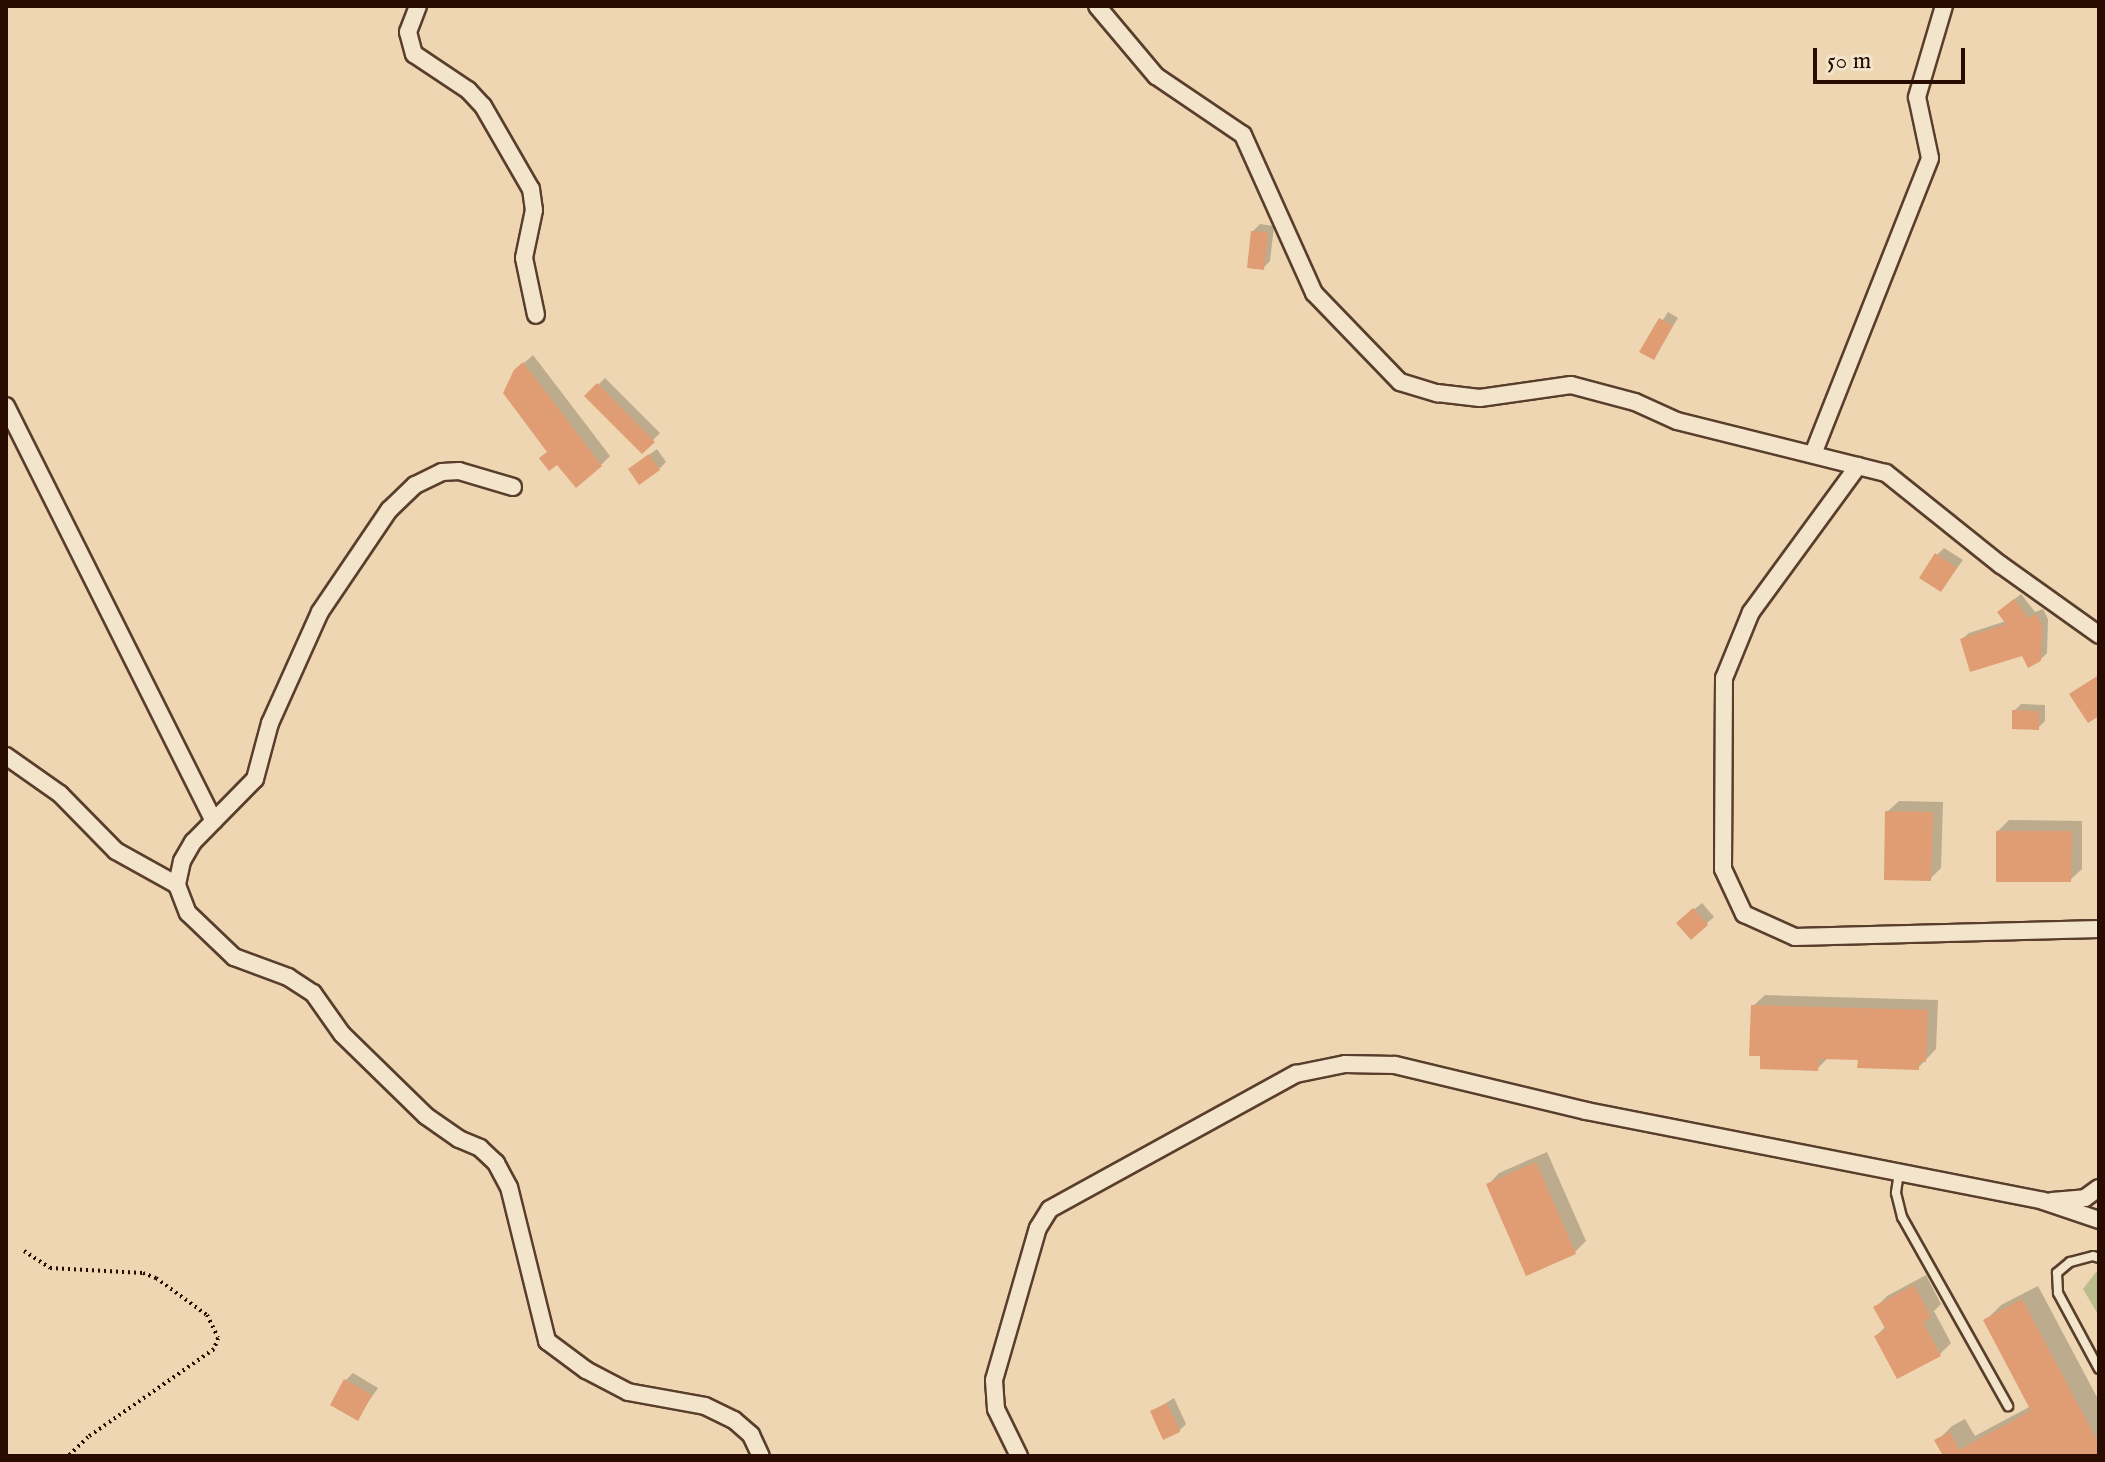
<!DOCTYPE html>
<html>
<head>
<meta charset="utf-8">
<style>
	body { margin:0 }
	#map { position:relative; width:2105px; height:1462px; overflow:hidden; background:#edd6b1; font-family:"IM FELL English",serif }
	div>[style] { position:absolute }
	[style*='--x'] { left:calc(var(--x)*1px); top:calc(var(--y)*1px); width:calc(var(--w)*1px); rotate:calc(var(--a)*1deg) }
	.green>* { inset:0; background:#b9bd8b }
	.shadow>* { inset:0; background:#0003 }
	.building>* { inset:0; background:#e09c73 }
	.path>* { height:4px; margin-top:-2px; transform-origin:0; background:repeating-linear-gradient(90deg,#290c00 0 2px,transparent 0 6px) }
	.roads { filter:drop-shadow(2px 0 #5a3e2c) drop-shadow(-2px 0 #5a3e2c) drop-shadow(0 2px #5a3e2c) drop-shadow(0 -2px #5a3e2c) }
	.service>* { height:8px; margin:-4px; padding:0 4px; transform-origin:4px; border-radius:4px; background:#f3e4cc }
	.minor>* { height:16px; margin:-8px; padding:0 8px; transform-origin:8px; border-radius:8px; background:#f3e4cc }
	span { translate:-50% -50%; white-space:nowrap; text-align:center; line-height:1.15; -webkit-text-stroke:6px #f3e4cc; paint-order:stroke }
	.frame { position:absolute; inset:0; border:8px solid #290c00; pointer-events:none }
	.scale { position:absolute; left:1813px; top:48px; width:152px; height:36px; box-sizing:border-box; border:4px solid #290c00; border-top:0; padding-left:10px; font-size:24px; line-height:28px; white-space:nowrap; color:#290c00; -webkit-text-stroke:6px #f3e4cc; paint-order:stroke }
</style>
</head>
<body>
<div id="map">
	<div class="green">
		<i style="clip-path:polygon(2096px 1272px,2099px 1272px,2099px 1316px,2083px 1289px)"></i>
	</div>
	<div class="shadow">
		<i style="clip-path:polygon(1260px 224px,1274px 226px,1270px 261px,1263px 268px,1253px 231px)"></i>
		<i style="clip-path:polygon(1668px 312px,1678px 318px,1653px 358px,1642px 352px)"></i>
		<i style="clip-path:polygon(533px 355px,610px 456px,601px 465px,558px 462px,549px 451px,515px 371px)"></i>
		<i style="clip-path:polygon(605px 378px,660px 433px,642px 451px,587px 396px)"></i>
		<i style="clip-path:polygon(657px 449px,666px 462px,659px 469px,630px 469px)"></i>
		<i style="clip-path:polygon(1944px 548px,1963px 560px,1941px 590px,1937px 555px)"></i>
		<i style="clip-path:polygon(2021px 594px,2035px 612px,2043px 609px,2048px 619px,2047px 653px,2040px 660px,1962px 639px,1969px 633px,2006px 621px,2006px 606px)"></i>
		<i style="clip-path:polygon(2021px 704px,2045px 705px,2045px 721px,2038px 728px,2014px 711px)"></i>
		<i style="clip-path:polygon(1899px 801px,1943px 802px,1941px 868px,1930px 879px,1887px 812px)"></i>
		<i style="clip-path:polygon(2009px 820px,2082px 821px,2082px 869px,2070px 880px,1998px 831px)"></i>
		<i style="clip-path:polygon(1702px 903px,1714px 917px,1691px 937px,1686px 916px)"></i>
		<i style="clip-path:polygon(1765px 995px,1938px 1000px,1936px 1049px,1918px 1068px,1860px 1058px,1829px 1057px,1817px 1069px,1753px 1006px)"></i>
		<i style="clip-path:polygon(1547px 1152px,1586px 1241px,1575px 1252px,1488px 1185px,1499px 1173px)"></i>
		<i style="clip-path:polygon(1926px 1275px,1941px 1304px,1934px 1311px,1951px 1343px,1940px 1354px,1876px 1336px,1886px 1326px,1876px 1307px,1887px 1296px)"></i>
		<i style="clip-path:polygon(2038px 1286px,2099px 1401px,2099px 1456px,1945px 1456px,1937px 1441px,1952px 1426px,1965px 1419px,1975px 1436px,2031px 1406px,1986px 1320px,2001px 1305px)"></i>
		<i style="clip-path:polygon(353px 1373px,378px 1388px,357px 1418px,346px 1380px)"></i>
		<i style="clip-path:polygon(1174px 1398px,1186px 1424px,1179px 1431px,1152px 1412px)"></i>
	</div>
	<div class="building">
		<i style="clip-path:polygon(1251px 231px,1268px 232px,1264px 270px,1247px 268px)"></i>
		<i style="clip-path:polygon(1659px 318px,1673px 326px,1654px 360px,1639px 352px)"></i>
		<i style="clip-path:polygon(523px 362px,602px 466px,576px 488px,557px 465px,549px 471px,539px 458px,547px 452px,503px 393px,514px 370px)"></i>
		<i style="clip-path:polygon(597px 383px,655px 442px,642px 454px,584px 396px)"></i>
		<i style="clip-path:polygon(649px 454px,660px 470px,639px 485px,628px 469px)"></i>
		<i style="clip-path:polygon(1935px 553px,1957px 568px,1941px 592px,1919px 578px)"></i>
		<i style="clip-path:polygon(2014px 599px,2028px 618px,2036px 614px,2042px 626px,2041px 661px,2028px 668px,2022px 656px,1970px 672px,1960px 639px,2006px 624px,1997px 612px)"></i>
		<i style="clip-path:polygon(2099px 675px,2099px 716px,2088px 723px,2069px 694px)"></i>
		<i style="clip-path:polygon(2012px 710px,2039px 711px,2039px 730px,2012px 729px)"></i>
		<i style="clip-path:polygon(1885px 811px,1933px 812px,1931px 881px,1884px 880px)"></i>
		<i style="clip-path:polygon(1996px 831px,2072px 831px,2071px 882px,1996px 882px)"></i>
		<i style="clip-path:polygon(1693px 908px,1708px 925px,1691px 940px,1676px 923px)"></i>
		<i style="clip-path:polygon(1751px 1005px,1928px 1010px,1926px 1062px,1919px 1062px,1919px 1070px,1857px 1068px,1858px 1060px,1823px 1059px,1819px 1059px,1818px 1071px,1760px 1069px,1760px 1056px,1749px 1056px)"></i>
		<i style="clip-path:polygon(1536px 1162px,1576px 1254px,1526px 1276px,1486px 1184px)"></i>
		<i style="clip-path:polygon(1914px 1285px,1931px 1317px,1923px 1322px,1941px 1356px,1897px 1379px,1874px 1336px,1886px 1330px,1873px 1307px)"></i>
		<i style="clip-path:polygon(2022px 1299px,2099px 1444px,2099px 1456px,1943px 1456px,1934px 1440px,1950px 1432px,1959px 1450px,2031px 1411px,1983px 1320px)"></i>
		<i style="clip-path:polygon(344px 1379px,372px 1395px,358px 1421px,330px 1405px)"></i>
		<i style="clip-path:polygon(1167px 1403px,1180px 1432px,1163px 1440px,1150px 1411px)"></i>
	</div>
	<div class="path">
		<i style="--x:24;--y:1251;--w:31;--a:33"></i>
		<i style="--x:50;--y:1268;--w:93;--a:3.1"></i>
		<i style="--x:143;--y:1273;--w:14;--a:21"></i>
		<i style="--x:156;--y:1278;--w:63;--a:36"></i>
		<i style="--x:207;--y:1315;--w:25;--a:64"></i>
		<i style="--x:218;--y:1338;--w:12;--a:110"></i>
		<i style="--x:214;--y:1349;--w:154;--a:145.1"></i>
		<i style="--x:88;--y:1437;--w:28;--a:136"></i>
	</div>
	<div class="roads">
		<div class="service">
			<i style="--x:1899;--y:1173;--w:20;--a:99"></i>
			<i style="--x:1896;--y:1193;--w:25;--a:76"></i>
			<i style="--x:1902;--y:1217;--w:217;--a:60.7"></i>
			<i style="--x:2099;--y:1258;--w:6;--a:-162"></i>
			<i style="--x:2093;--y:1256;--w:24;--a:165"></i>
			<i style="--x:2070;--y:1262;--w:17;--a:140"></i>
			<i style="--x:2057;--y:1273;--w:20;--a:87"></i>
			<i style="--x:2058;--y:1293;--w:86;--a:61.7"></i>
		</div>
		<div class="minor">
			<i style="--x:418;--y:6;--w:28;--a:111"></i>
			<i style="--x:408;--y:32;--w:23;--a:75"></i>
			<i style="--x:414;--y:54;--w:65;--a:33.7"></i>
			<i style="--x:468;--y:90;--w:22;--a:47"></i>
			<i style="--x:483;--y:106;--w:96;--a:60"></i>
			<i style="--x:531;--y:189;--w:21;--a:82"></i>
			<i style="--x:534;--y:210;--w:49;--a:101.8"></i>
			<i style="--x:524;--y:258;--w:58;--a:78.1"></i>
			<i style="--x:1097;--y:6;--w:92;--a:49.9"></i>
			<i style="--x:1156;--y:76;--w:105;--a:34.1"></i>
			<i style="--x:1243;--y:135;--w:173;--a:65.8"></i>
			<i style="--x:1314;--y:293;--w:124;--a:46"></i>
			<i style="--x:1400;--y:382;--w:39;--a:17"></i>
			<i style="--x:1437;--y:393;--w:43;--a:6.6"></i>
			<i style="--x:1480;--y:398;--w:92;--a:-8.1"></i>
			<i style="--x:1571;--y:385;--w:66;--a:14.9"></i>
			<i style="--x:1635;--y:402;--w:46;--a:24.3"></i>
			<i style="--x:1677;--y:421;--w:215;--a:14"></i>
			<i style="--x:1886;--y:473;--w:147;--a:38.7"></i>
			<i style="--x:2001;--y:565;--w:120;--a:35.5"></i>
			<i style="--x:6;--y:406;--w:464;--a:63.4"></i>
			<i style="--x:1813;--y:454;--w:318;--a:-68.4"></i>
			<i style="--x:1930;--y:158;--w:62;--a:-102"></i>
			<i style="--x:1917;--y:97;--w:95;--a:-73.5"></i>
			<i style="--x:1858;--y:466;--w:181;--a:126.2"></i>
			<i style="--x:1751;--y:612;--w:71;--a:112.2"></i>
			<i style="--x:1724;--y:678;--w:191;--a:90.3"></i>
			<i style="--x:1723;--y:869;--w:50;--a:65"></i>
			<i style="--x:1744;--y:914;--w:56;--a:24.3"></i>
			<i style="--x:1795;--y:937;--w:304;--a:-1.5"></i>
			<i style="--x:513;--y:487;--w:56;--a:-163.5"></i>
			<i style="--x:459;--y:471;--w:17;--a:177"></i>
			<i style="--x:442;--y:472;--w:30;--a:154"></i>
			<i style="--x:415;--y:485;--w:36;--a:136"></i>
			<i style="--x:389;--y:510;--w:123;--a:124.1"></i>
			<i style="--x:320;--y:612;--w:122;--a:114.2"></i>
			<i style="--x:270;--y:723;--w:58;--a:105"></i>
			<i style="--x:255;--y:779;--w:88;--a:134.5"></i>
			<i style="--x:193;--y:842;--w:22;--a:120"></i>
			<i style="--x:182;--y:861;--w:25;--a:102"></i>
			<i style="--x:177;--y:885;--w:30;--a:69"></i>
			<i style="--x:188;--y:913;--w:64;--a:43.7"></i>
			<i style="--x:234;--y:957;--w:58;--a:20.3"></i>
			<i style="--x:288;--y:977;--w:30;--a:33"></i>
			<i style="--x:313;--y:993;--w:50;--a:54.7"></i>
			<i style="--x:342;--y:1034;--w:117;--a:44.3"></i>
			<i style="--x:426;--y:1116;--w:40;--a:34.9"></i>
			<i style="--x:459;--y:1139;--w:23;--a:23"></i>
			<i style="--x:480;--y:1148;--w:22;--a:43"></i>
			<i style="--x:496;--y:1163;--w:27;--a:62"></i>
			<i style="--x:509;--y:1187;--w:159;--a:76.1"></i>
			<i style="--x:547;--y:1341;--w:49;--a:36.6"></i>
			<i style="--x:586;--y:1370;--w:47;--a:27.6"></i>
			<i style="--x:628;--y:1392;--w:78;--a:10.3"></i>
			<i style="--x:705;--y:1406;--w:32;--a:26"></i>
			<i style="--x:734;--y:1420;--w:23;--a:41"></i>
			<i style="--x:751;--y:1435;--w:23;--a:65"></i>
			<i style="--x:6;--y:756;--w:66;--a:35.1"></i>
			<i style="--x:60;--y:794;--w:80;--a:45.5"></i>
			<i style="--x:116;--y:851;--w:70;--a:29.1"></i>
			<i style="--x:2052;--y:1201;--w:33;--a:-5"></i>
			<i style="--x:2085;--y:1198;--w:17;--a:-36"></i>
			<i style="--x:1019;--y:1456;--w:52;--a:-116.1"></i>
			<i style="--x:996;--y:1409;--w:29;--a:-94"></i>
			<i style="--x:994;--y:1380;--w:158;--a:-73.9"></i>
			<i style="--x:1038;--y:1228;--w:22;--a:-58"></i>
			<i style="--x:1050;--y:1209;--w:281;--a:-28.8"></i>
			<i style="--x:1296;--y:1074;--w:50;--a:-11.5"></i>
			<i style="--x:1345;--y:1064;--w:50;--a:1.1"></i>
			<i style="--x:1395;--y:1065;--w:196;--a:13.5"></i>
			<i style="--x:1586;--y:1111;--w:466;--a:11.1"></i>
			<i style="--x:2043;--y:1201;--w:59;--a:18.7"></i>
		</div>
	</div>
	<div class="frame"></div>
	<div class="scale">50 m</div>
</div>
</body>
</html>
